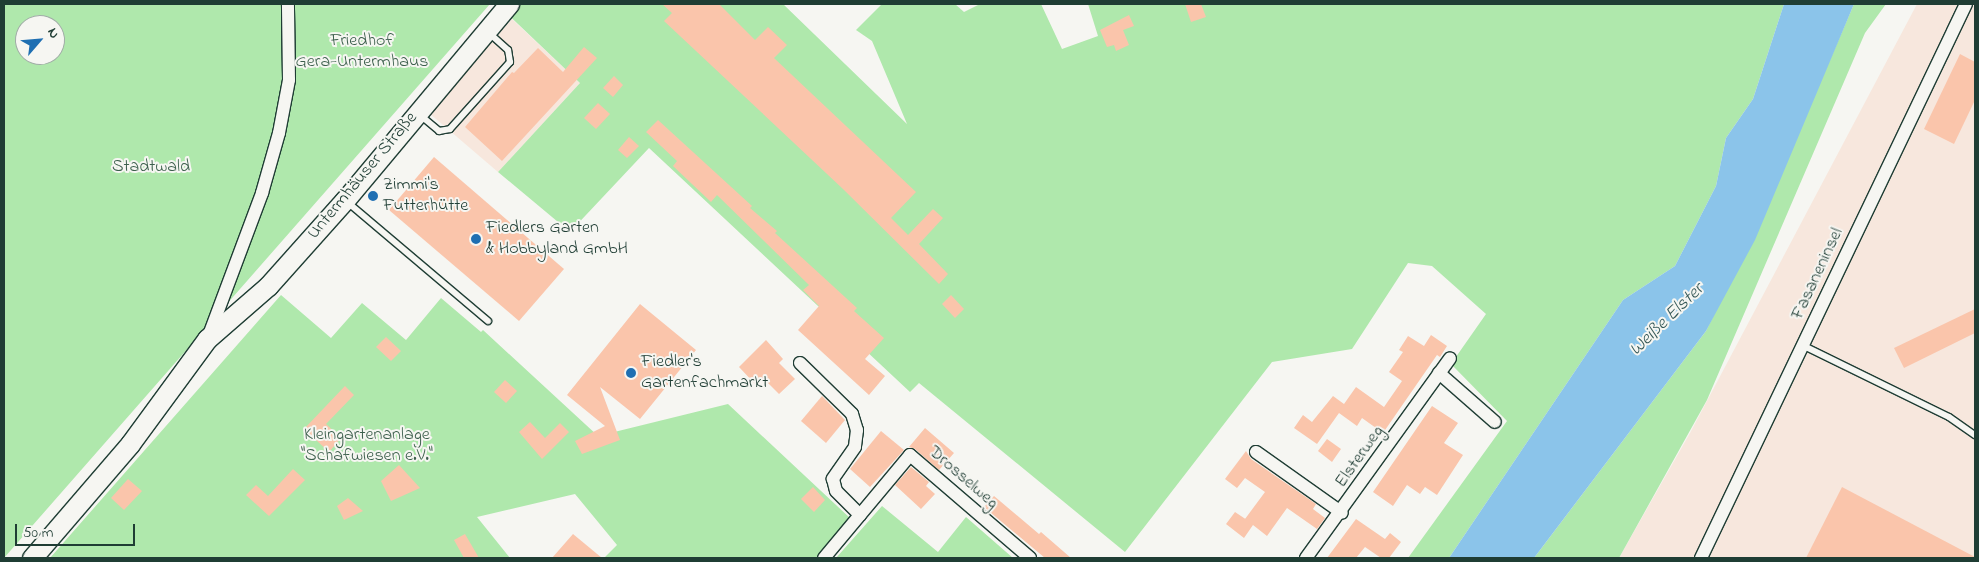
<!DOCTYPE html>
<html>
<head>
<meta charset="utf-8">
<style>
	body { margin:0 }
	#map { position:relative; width:1979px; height:562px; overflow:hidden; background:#f6f6f2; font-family:"Indie Flower",sans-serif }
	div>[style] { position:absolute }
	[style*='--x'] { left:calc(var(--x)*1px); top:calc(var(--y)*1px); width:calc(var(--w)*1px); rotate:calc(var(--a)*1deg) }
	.built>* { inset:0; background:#f7e7dd }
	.green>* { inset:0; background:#afe8ac }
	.water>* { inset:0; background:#8bc4ea }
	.building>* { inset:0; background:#fac5ab }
	.roads { filter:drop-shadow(1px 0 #1f3d34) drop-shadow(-1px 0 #1f3d34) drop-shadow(0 1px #1f3d34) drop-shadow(0 -1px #1f3d34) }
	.lane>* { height:6px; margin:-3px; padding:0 3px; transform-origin:3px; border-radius:3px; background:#f6f6f2 }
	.street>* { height:12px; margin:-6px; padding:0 6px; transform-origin:6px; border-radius:6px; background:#f6f6f2 }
	.secondary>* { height:19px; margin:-9.5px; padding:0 9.5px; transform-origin:9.5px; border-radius:9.5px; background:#f6f6f2 }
	.dots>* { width:14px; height:14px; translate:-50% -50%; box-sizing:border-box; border:2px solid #f6f6f2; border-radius:50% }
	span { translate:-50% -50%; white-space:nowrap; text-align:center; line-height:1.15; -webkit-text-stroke:4px #f6f6f2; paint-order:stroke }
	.park-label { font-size:18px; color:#3c5f4c }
	.street-label { font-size:18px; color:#1f3d34 }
	.poi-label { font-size:18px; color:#1f3d34 }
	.left { translate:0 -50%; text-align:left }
	.water-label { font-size:19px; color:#355858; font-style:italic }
	.frame { position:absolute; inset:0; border:5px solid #1f3d34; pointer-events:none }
	.north { position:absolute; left:15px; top:15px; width:50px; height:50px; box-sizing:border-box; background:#f6f6f2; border:1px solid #a0aca6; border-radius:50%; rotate:63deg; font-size:14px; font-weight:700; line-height:20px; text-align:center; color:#1f3d34 }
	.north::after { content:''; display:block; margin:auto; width:18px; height:22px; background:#1f6fb2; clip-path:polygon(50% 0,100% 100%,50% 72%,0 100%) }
	.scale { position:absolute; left:15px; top:524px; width:120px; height:22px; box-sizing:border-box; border:2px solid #1f3d34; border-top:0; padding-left:6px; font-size:15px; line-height:18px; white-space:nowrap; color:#1f3d34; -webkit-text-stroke:4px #f6f6f2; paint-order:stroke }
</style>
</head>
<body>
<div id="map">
	<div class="built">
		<i style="clip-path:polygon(1917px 4px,1975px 4px,1975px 558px,1619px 558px,1690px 433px)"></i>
		<i style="clip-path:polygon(512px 19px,580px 83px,498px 172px,429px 113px)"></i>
	</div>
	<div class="green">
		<i style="clip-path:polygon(evenodd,4px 4px,490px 4px,4px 558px,4px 4px,25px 25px,55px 25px,55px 55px,25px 55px,25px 25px)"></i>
		<i style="clip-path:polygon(497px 4px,783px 4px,907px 124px,872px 41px,856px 30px,882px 4px,955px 4px,964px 12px,980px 4px,1041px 4px,1062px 49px,1098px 36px,1088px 4px,1784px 4px,1753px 99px,1726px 138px,1716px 186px,1675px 266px,1623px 300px,1449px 558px,1408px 558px,1507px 421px,1451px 364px,1486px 314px,1432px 266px,1408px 263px,1352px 349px,1272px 362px,1125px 552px,919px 383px,910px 392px,649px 148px,570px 232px,498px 172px,580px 83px)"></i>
		<i style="clip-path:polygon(1854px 4px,1886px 4px,1865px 33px,1707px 400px,1619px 558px,1534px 558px,1706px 331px,1763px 215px)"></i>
		<i style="clip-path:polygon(281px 295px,331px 338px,362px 303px,406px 340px,441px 298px,481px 332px,483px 330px,598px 436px,728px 404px,851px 519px,818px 558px,604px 558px,617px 545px,575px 494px,477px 517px,510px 558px,50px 558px)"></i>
		<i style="clip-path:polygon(882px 506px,938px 552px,966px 517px,1013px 558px,836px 558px)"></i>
	</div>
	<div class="water">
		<i style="clip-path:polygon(1784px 4px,1854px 4px,1755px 240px,1706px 331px,1534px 558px,1449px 558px,1623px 300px,1675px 266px,1716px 186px,1726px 138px,1753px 99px)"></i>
	</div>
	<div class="building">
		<i style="clip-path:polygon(662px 4px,719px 4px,755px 40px,768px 27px,787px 45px,774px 58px,916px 192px,891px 218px,908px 235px,933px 209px,943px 218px,919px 244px,948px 274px,939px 284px,843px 189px,664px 21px,672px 13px)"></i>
		<i style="clip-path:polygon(1185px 4px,1201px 4px,1206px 17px,1191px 22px)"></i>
		<i style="clip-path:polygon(1129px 15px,1134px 26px,1123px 30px,1129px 45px,1116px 51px,1114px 45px,1107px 47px,1100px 30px)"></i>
		<i style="clip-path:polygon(584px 47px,597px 58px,502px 161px,465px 127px,512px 72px,514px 73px,538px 48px,563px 72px)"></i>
		<i style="clip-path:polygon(1960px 54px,1975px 62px,1975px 100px,1954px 144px,1924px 129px)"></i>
		<i style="clip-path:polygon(614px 76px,623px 85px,613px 97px,603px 88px)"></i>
		<i style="clip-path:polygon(598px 103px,610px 114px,596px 129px,584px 118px)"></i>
		<i style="clip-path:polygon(658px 120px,752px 206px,750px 208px,777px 231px,775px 233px,857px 308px,854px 311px,884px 338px,865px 359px,885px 376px,869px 395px,798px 330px,819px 306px,803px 290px,809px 285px,717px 195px,711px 202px,673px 166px,677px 161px,646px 132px)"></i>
		<i style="clip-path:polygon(629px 137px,639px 146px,627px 158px,618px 150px)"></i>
		<i style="clip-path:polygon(434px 157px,564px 269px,519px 321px,389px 210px)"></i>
		<i style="clip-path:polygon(951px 295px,964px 309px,955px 318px,942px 304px)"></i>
		<i style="clip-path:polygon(640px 304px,696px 350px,640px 419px,600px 387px,620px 440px,582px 454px,575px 441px,605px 426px,567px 395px)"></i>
		<i style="clip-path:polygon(1975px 309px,1975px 333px,1904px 368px,1894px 348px)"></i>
		<i style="clip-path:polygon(1431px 335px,1447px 346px,1440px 357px,1437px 355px,1383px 433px,1362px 418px,1357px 426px,1339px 413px,1317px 444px,1294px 428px,1303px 415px,1312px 422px,1333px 396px,1344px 404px,1356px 387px,1384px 407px,1402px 381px,1389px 372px,1403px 352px,1399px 350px,1408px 336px,1424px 346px)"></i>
		<i style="clip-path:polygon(386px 337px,401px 351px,391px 361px,376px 347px)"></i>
		<i style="clip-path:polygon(766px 340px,783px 359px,779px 363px,795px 379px,779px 394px,763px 378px,756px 385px,739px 367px)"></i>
		<i style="clip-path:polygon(505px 380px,517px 391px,506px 403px,494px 392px)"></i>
		<i style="clip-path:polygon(345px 386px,354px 395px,326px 424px,341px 438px,329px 452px,304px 429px)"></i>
		<i style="clip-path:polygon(822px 396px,845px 420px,826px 443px,801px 421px)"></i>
		<i style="clip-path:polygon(1432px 406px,1458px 423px,1444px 443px,1463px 455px,1437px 495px,1425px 487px,1420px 494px,1407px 485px,1393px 506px,1373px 492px)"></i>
		<i style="clip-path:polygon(530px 422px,545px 438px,560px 423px,569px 432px,542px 459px,519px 432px)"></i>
		<i style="clip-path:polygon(925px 428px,954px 453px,939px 470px,915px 449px,909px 447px)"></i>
		<i style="clip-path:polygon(881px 431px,904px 450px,870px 487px,850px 469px)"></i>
		<i style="clip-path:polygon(1327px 439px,1341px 449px,1332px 462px,1318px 451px)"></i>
		<i style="clip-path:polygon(1246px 451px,1251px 459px,1316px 504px,1313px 509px,1325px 518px,1317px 529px,1287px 508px,1267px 536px,1253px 525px,1244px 538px,1226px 524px,1235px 512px,1250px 522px,1245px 519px,1265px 492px,1245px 478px,1237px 488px,1225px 479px)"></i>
		<i style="clip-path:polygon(399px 465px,420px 488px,391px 501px,381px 481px)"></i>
		<i style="clip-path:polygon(911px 467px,929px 482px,926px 486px,935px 494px,921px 509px,895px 485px)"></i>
		<i style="clip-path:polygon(293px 469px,305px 480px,269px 516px,246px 495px,256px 485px,268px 496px)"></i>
		<i style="clip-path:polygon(128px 479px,142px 491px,124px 510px,111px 498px)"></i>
		<i style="clip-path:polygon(813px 487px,825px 500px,814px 512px,801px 499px)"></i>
		<i style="clip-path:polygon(1842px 487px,1975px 557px,1975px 558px,1806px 558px)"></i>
		<i style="clip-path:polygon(994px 496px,1039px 534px,1041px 532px,1071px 558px,1045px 558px,984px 507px)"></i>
		<i style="clip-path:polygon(348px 498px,363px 511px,344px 520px,337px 506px)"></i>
		<i style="clip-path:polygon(1356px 519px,1385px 539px,1390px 533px,1401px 542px,1389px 558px,1381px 558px,1365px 547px,1356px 558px,1327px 558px)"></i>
		<i style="clip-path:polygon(465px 534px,479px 558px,464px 558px,454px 540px)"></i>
		<i style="clip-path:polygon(573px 534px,602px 558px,552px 558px)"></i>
	</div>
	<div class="roads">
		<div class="lane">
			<i style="--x:420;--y:115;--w:25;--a:40"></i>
			<i style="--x:439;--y:131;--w:11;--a:-10"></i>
			<i style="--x:450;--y:129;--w:90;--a:-48.2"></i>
			<i style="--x:510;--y:62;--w:12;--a:-99"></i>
			<i style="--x:508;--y:50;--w:27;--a:-138"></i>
			<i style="--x:346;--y:201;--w:186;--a:40.2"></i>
			<i style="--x:1804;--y:346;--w:161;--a:26.1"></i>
			<i style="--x:1949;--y:417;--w:32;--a:35"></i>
		</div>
		<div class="street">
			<i style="--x:209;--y:335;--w:152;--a:-69.5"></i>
			<i style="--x:262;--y:193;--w:62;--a:-74.2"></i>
			<i style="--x:279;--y:133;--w:54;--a:-79.3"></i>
			<i style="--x:289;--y:80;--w:76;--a:-90.8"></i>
			<i style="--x:800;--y:363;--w:73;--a:44.4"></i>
			<i style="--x:852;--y:414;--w:17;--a:73"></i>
			<i style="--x:857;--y:430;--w:17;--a:97"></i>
			<i style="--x:855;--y:447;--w:39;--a:125"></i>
			<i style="--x:833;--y:479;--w:12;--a:76"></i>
			<i style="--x:836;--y:491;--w:34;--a:45"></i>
			<i style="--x:1439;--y:373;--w:74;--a:41.2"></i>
			<i style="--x:1256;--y:452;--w:105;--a:35.3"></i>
			<i style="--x:824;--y:558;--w:134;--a:-50.1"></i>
			<i style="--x:910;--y:455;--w:158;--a:40.6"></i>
			<i style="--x:1306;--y:558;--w:246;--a:-54.2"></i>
			<i style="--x:1701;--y:558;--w:614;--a:-64.44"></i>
		</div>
		<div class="secondary">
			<i style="--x:32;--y:558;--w:150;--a:-49.3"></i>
			<i style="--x:130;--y:444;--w:130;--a:-53.7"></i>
			<i style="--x:207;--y:339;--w:81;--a:-41"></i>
			<i style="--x:268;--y:286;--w:115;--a:-48.2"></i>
			<i style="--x:345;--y:200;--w:256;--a:-50.1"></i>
		</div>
	</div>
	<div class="dots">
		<i style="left:373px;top:196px;background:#1f6fb2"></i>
		<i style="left:476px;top:239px;background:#1f6fb2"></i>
		<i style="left:631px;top:373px;background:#1f6fb2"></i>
	</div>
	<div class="park-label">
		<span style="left:362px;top:52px">Friedhof<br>Gera-Untermhaus</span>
		<span style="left:151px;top:167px">Stadtwald</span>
		<span style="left:367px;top:446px">Kleingartenanlage<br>"Schafwiesen e.V."</span>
	</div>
	<div class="street-label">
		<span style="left:363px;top:176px;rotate:-50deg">Untermhäuser Straße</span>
		<span style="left:1818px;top:274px;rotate:-65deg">Fasaneninsel</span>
		<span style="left:1360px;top:457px;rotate:-55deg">Elsterweg</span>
		<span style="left:963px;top:478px;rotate:41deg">Drosselweg</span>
	</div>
	<div class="poi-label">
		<span class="left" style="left:383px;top:196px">Zimmi's<br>Futterhütte</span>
		<span class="left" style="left:486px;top:239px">Fiedlers Garten<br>&amp; Hobbyland GmbH</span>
		<span class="left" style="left:641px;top:373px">Fiedler's<br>Gartenfachmarkt</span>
	</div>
	<div class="water-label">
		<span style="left:1667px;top:320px;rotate:-44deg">Weiße Elster</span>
	</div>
	<div class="frame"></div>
	<div class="north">N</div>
	<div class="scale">50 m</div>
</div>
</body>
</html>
